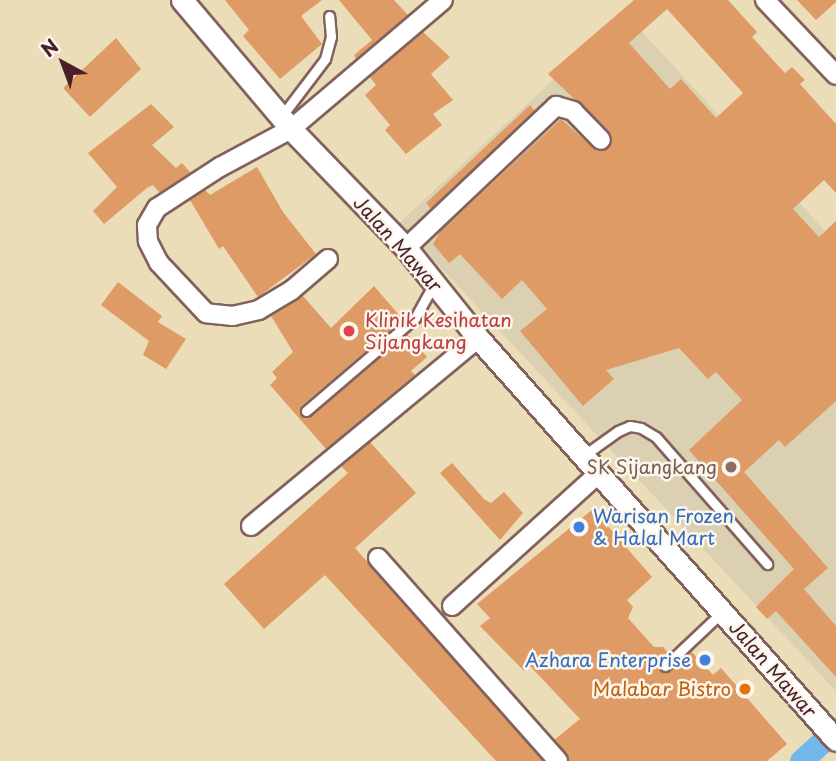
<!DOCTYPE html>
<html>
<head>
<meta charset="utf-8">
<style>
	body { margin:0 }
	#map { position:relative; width:836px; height:761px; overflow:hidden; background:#ecddb9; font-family:"Playpen Sans",sans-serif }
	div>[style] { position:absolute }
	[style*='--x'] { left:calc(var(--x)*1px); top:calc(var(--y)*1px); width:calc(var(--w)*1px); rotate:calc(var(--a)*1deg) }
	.built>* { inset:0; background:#dbd0b1 }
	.canal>* { height:23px; margin:-11.5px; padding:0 11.5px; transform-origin:11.5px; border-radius:11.5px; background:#72b7e9 }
	.building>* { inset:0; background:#df9b66 }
	.roads { filter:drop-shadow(2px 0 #83625d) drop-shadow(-2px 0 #83625d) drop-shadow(0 2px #83625d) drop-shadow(0 -2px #83625d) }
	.service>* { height:9px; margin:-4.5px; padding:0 4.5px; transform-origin:4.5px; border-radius:4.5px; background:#fff }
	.minor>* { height:18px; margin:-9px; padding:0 9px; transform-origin:9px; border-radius:9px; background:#fff }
	.tertiary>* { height:21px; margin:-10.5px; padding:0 10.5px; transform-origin:10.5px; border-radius:10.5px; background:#fff }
	.dots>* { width:19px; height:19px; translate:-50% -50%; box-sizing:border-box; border:4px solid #fbf7ec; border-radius:50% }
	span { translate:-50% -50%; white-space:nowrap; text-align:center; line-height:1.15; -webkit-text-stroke:5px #fbf7ec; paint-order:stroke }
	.street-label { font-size:19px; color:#4a1f2b }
	.health-label { font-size:19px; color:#be3a42 }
	.left { translate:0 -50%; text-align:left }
	.education-label { font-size:19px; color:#785e54 }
	.right { translate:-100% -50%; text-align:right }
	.shop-label { font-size:19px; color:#366cbe }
	.food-label { font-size:19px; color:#c56008 }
	.north { position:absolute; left:28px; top:28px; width:70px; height:70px; -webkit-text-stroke:5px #fbf7ec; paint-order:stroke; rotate:319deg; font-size:19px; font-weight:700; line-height:28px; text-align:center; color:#4a1f2b }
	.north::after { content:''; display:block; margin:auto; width:24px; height:32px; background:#4a1f2b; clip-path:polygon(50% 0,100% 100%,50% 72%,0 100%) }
</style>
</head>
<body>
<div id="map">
	<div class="built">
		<i style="clip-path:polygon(625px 13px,836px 243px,836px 691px,399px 223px)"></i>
	</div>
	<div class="canal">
		<i style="--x:801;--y:761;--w:47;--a:-42.4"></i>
	</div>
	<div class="building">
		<i style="clip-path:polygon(225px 0,322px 0,301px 16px,322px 44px,280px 79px,243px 36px,249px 30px)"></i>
		<i style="clip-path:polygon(339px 0,394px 0,408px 15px,356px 59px,354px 55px,372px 40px)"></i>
		<i style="clip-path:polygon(evenodd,634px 0,728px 0,757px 32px,752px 37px,785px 73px,792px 67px,805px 80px,800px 84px,836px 124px,836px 193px,824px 180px,793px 209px,819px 237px,836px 221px,836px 401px,785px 447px,779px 440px,744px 472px,828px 568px,804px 589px,836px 626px,836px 677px,776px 611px,767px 619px,756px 607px,794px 569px,689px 450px,742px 400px,716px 372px,708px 379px,679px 348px,606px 370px,614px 379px,583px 406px,520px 331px,547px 309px,522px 280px,502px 299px,460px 254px,449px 263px,433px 244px,440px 232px,561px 119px,597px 151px,609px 148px,609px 132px,548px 74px,634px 0,667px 9px,743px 93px,716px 118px,681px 79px,670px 89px,629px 43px,667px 9px)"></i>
		<i style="clip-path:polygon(797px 0,836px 0,836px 2px,816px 20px)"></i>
		<i style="clip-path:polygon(423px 32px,450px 57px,431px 74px,453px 100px,433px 114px,442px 125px,406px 154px,385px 130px,390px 125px,365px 95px,376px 85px,370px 77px)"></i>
		<i style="clip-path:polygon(116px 38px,141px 69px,90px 117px,63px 88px)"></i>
		<i style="clip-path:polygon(151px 104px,174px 127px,152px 145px,176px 168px,182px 163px,191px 173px,160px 193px,153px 185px,147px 188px,104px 224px,93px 211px,117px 187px,88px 153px)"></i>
		<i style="clip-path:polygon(530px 105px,535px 111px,431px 209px,426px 203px)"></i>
		<i style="clip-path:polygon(257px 167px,283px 212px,316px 254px,258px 297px,223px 246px,219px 249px,190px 200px,205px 190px,210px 195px)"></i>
		<i style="clip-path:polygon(118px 282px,162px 316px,158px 322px,186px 339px,166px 369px,143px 355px,149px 341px,101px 305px)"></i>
		<i style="clip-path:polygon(374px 286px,400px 316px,398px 324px,301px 406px,300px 415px,311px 416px,407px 334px,427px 357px,411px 371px,415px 375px,326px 449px,270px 385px,277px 378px,272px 372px,293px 352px,271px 316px,303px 296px,331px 328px)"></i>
		<i style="clip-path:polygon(370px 442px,416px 493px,355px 548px,543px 761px,496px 761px,325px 575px,264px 629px,224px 584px,348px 473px,341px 466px)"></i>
		<i style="clip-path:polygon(452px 463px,484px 499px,491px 503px,504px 492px,523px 513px,500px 540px,440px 473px)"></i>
		<i style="clip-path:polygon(593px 509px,652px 577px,627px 600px,633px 607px,628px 618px,654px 647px,663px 647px,669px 653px,659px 663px,660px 670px,669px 671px,692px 652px,713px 675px,721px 668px,787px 744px,767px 761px,569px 761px,554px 740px,580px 719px,530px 666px,524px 671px,480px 626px,490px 618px,477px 604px)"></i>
	</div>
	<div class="roads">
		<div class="service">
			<i style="--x:281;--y:117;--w:73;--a:-52.8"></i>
			<i style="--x:325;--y:59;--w:23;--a:-75"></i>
			<i style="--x:331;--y:37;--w:21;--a:-95"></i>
			<i style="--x:306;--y:411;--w:143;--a:-40.5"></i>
			<i style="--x:415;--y:318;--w:38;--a:-61"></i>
			<i style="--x:583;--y:456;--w:43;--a:-35.5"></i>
			<i style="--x:618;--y:431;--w:13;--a:-23"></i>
			<i style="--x:630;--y:426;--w:11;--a:10"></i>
			<i style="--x:641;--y:428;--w:17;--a:31"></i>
			<i style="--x:656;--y:437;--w:169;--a:48.8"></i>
			<i style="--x:665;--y:666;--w:77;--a:-43.4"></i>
		</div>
		<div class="minor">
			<i style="--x:765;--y:0;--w:103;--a:46.6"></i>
			<i style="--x:406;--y:248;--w:207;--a:-43.4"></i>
			<i style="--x:556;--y:106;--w:18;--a:16"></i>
			<i style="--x:573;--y:111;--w:40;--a:46"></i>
			<i style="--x:328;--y:259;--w:48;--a:139.3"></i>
			<i style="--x:292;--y:290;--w:39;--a:149"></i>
			<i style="--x:259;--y:310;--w:27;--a:167"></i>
			<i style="--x:233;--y:316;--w:27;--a:-174"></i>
			<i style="--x:206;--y:313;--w:69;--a:-133.2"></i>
			<i style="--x:159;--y:263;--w:25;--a:-117"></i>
			<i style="--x:148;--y:241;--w:16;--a:-94"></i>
			<i style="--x:147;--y:225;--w:20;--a:-60"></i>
			<i style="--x:157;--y:208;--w:75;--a:-33.1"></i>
			<i style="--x:220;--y:167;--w:81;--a:-28.2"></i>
			<i style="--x:291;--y:129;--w:199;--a:-40.3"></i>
			<i style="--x:251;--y:526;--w:295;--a:-39.6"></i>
			<i style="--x:378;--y:558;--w:271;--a:48.4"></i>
			<i style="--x:452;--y:606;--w:197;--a:-42.1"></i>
		</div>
		<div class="tertiary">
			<i style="--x:182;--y:0;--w:169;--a:49.8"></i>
			<i style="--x:291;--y:129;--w:165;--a:46"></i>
			<i style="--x:406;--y:248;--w:115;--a:51.3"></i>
			<i style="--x:478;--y:338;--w:538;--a:48.31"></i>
		</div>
	</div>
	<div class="dots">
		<i style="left:349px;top:331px;background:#e0444e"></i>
		<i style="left:731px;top:467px;background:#8d6e63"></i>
		<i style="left:579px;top:527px;background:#3f7fe0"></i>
		<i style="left:705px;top:660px;background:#3f7fe0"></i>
		<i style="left:745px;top:689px;background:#e8710a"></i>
	</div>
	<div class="street-label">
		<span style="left:398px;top:244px;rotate:48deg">Jalan Mawar</span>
		<span style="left:773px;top:669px;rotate:49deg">Jalan Mawar</span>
	</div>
	<div class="health-label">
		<span class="left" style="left:365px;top:331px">Klinik Kesihatan<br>Sijangkang</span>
	</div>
	<div class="education-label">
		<span class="right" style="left:717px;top:467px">SK Sijangkang</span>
	</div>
	<div class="shop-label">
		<span class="left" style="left:593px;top:527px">Warisan Frozen<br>&amp; Halal Mart</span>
		<span class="right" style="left:691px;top:660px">Azhara Enterprise</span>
	</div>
	<div class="food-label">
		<span class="right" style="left:731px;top:689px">Malabar Bistro</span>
	</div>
	<div class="north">N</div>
</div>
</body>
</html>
